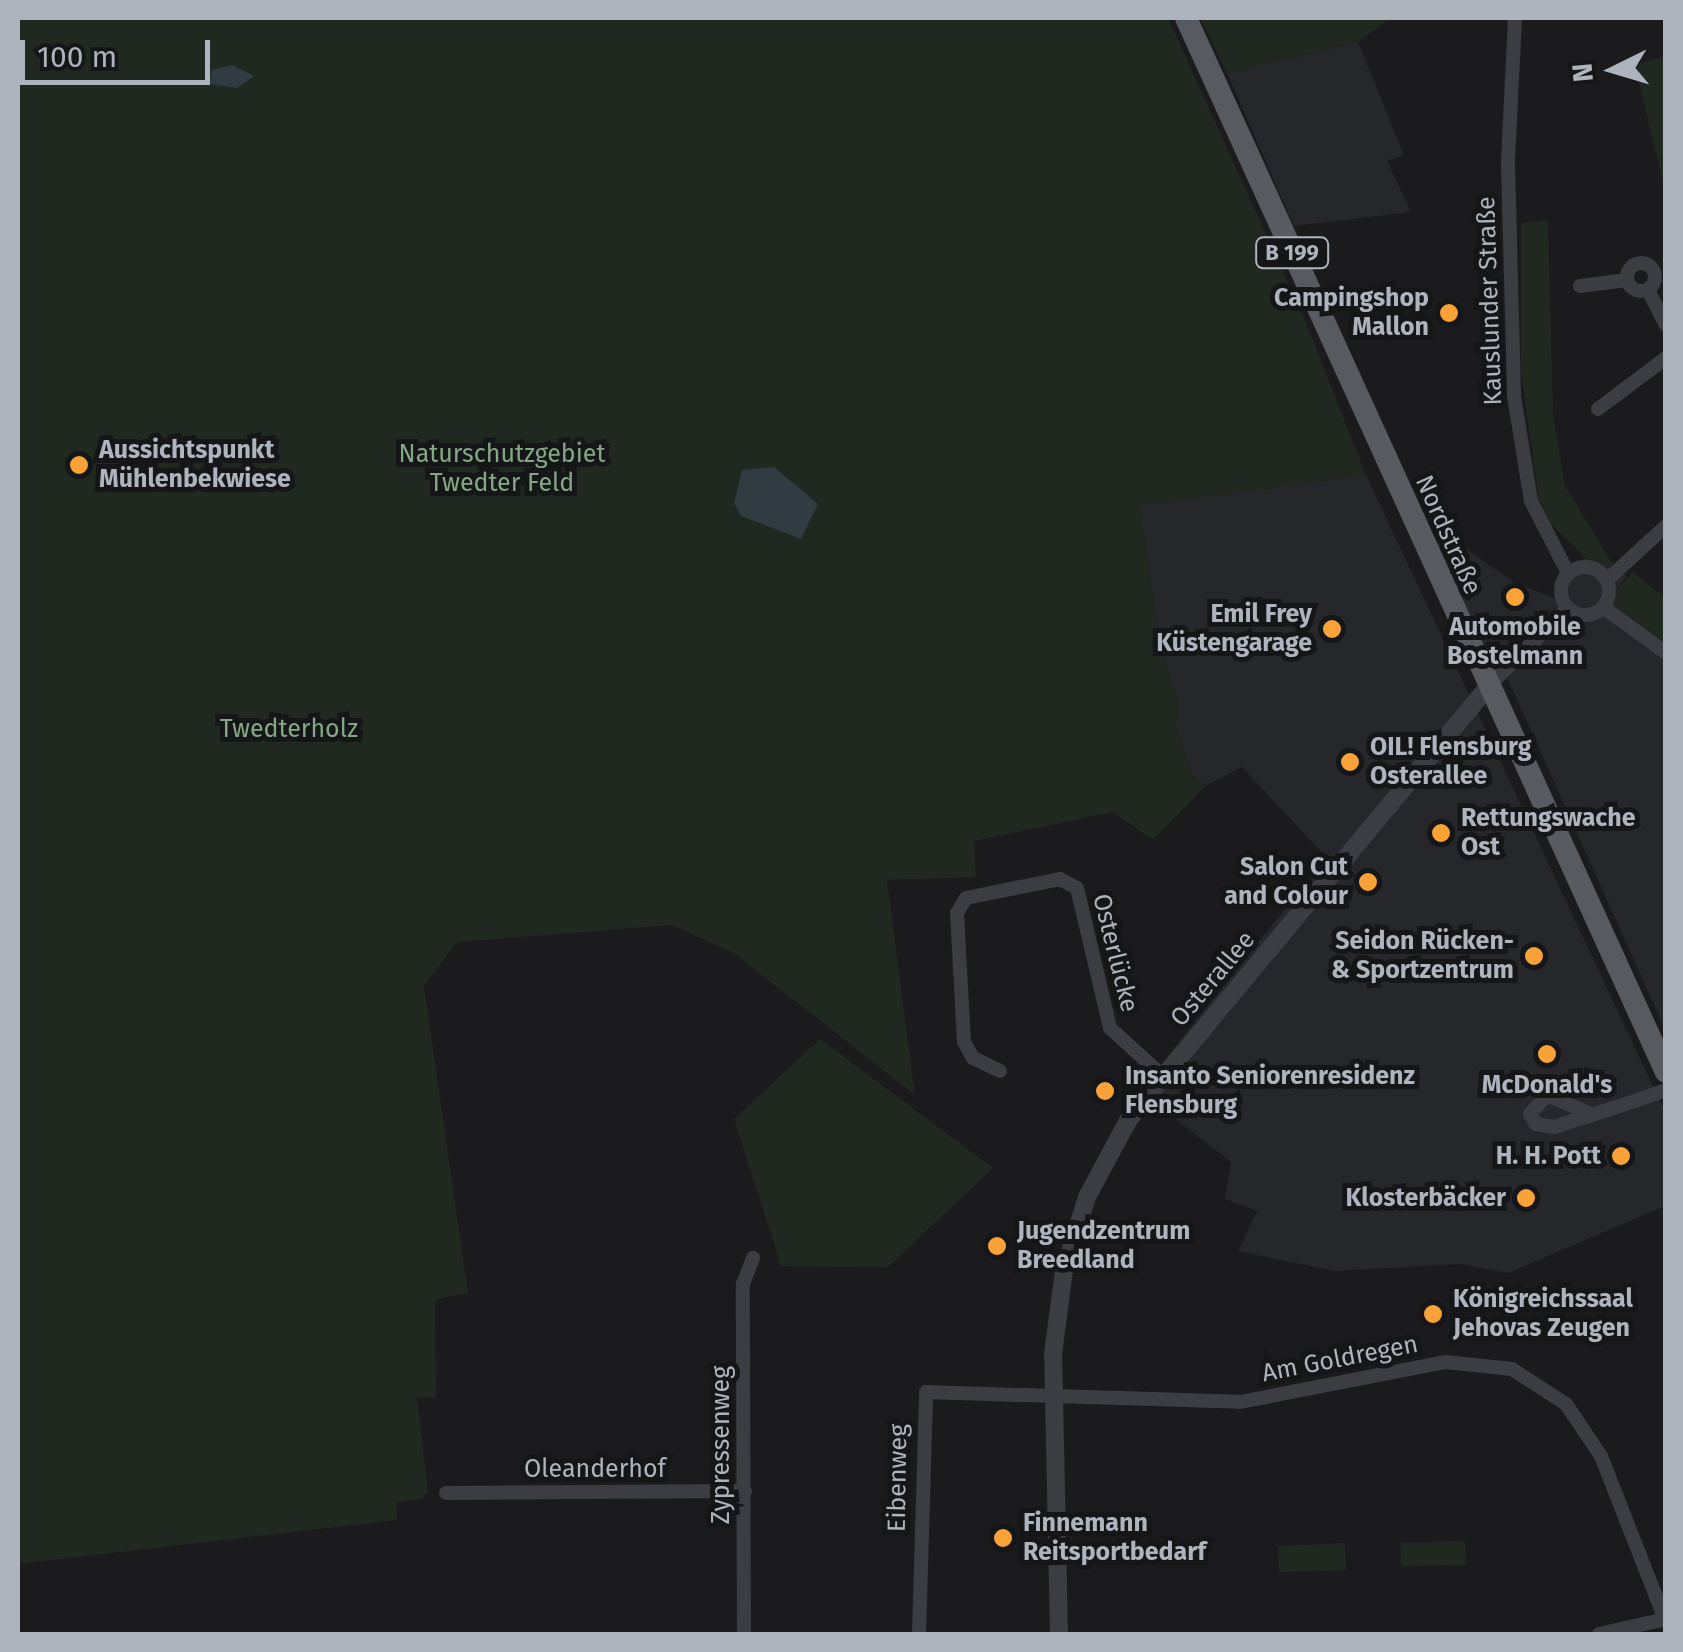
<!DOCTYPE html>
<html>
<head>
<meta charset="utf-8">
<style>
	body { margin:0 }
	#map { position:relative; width:1683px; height:1652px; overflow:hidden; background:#1b1b1d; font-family:"Fira Sans",sans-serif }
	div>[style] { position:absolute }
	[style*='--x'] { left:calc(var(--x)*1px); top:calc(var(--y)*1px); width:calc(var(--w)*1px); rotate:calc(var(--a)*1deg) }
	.built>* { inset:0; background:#26272a }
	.green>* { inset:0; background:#202920 }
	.water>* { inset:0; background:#303c42 }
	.minor>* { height:14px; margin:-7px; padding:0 7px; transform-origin:7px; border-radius:7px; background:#3b3d42 }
	.minor>.ring { margin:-7px; padding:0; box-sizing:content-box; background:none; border:14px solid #3b3d42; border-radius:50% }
	.tertiary>* { height:18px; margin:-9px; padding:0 9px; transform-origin:9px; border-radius:9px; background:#3b3d42 }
	.primary>* { height:22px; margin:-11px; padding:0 11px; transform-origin:11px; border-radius:11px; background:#575b61 }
	.dots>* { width:28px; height:28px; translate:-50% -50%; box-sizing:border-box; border:5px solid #151618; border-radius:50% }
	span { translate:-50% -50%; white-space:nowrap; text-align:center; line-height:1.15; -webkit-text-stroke:10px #151618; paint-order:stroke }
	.shield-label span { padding:2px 8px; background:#151618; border:2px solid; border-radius:8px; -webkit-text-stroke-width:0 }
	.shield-label { font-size:22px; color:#adb4bd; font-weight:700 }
	.poi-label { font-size:25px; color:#adb4bd; font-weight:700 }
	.right { translate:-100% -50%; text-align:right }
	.left { translate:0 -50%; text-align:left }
	.street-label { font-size:25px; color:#adb4bd }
	.park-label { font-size:25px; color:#85a884 }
	.frame { position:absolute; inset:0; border:20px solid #adb4bd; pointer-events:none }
	.north { position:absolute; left:1563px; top:20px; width:100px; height:100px; -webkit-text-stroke:8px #151618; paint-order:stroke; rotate:265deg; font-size:28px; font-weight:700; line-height:40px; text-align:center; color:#adb4bd }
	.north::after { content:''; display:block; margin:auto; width:35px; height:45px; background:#adb4bd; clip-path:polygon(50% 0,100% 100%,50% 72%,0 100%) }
	.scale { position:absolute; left:20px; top:40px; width:190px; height:45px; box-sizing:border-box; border:5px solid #adb4bd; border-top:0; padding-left:12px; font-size:30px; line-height:35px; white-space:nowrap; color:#adb4bd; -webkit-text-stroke:8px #151618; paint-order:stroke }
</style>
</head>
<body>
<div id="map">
	<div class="built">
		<i style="clip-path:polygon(1358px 42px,1404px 155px,1387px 161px,1411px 212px,1294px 226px,1227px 73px)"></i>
		<i style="clip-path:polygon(1366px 475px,1665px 1112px,1665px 1206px,1508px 1273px,1460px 1264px,1334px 1271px,1238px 1251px,1257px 1211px,1225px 1199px,1231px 1162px,1140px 1091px,1326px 857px,1242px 767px,1205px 786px,1182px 768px,1129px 507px)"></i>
		<i style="clip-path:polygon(1455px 540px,1513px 582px,1554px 598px,1559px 572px,1586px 558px,1614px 566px,1627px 576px,1612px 595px,1619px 608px,1665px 642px,1665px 1029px,1497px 655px,1480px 642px,1436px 544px)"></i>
	</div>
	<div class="green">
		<i style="clip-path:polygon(18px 18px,1168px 18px,1303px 316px,1366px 475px,1140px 506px,1161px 648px,1179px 705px,1176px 724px,1194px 778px,1205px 786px,1153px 840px,1113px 812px,974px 841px,976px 877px,887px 880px,915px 1095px,735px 954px,672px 925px,457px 942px,424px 986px,468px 1293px,435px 1300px,436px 1397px,417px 1398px,428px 1491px,422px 1499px,396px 1502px,397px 1520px,18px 1564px)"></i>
		<i style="clip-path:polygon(1200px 18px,1391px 18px,1358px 42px,1227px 73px)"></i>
		<i style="clip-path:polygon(1665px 56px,1666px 56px,1665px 190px,1635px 65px)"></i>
		<i style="clip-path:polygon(1548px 220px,1553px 415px,1565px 486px,1614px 566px,1586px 558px,1551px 524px,1539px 500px,1521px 373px,1521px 223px)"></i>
		<i style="clip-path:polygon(1633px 572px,1665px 598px,1665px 642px,1619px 608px,1612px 595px)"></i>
		<i style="clip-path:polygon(820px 1039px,993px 1168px,888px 1267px,781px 1266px,734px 1119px)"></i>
		<i style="clip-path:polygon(1465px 1541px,1466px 1565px,1401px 1566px,1400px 1543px)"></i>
		<i style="clip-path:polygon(1345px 1543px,1346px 1570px,1279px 1572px,1278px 1546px)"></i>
	</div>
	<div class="water">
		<i style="clip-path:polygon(232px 65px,254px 76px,237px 88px,210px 84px,212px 70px)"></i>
		<i style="clip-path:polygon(774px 467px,818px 504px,801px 539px,741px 516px,734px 503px,742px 470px)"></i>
	</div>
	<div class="minor">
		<i style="--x:1515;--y:18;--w:145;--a:92.8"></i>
		<i style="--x:1508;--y:163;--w:233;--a:88.5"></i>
		<i style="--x:1514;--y:396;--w:106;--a:80.8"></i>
		<i style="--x:1531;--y:501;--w:81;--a:62.8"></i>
		<i class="ring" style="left:1627px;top:263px;width:14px;height:14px"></i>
		<i style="--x:1580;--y:286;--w:47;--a:-7.3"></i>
		<i style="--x:1648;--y:290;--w:39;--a:63"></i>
		<i style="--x:1598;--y:409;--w:85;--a:-36.9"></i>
		<i class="ring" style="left:1561px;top:567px;width:34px;height:34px"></i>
		<i style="--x:1607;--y:580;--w:80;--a:-42.5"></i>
		<i style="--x:1603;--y:607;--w:78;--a:36.1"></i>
		<i style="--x:1487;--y:688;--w:113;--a:-45"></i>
		<i style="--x:1000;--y:1071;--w:30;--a:-154"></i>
		<i style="--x:973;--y:1058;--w:18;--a:-119"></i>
		<i style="--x:964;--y:1042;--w:129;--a:-93.1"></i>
		<i style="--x:957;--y:913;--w:17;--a:-59"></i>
		<i style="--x:966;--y:898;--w:96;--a:-11.4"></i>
		<i style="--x:1060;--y:879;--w:19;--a:28"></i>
		<i style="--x:1077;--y:888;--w:144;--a:76.7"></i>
		<i style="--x:1110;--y:1028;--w:72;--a:42.2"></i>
		<i style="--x:1593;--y:1115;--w:50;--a:-156.5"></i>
		<i style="--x:1547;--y:1095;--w:25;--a:132"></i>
		<i style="--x:1530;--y:1114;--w:12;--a:59"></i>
		<i style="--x:1536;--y:1124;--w:18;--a:9"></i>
		<i style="--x:1554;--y:1127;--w:69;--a:-17.7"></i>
		<i style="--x:1620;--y:1106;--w:49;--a:-19.2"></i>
		<i style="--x:446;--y:1493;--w:299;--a:-0.4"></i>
		<i style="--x:744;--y:1634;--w:350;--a:-90.2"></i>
		<i style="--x:743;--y:1284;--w:28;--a:-69"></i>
		<i style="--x:919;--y:1634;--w:242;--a:-88.3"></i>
		<i style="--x:926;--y:1392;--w:314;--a:1.8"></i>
		<i style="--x:1240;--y:1402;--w:210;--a:-11"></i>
		<i style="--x:1446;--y:1362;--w:66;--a:6.1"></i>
		<i style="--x:1512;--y:1369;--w:64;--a:32.9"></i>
		<i style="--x:1566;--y:1404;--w:63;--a:56.1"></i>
		<i style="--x:1601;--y:1456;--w:175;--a:68.6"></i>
		<i style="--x:1599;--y:1634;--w:69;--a:-12.6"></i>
	</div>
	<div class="tertiary">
		<i style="--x:1059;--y:1634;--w:280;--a:-91.2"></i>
		<i style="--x:1053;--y:1354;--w:84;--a:-82.5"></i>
		<i style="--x:1064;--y:1271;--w:77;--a:-72.7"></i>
		<i style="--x:1087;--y:1197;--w:89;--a:-61.7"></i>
		<i style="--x:1129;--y:1119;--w:48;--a:-51"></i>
		<i style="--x:1159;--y:1082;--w:513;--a:-50.22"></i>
	</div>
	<div class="primary">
		<i style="--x:1186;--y:18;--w:1158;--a:65.52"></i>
	</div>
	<div class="dots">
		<i style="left:1449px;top:313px;background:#f8a237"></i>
		<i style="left:79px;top:465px;background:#f8a237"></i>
		<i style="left:1515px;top:597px;background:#f8a237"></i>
		<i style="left:1332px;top:629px;background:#f8a237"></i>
		<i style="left:1350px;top:762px;background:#f8a237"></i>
		<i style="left:1441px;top:833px;background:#f8a237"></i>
		<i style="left:1368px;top:882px;background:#f8a237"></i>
		<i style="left:1534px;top:956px;background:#f8a237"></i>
		<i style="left:1547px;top:1054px;background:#f8a237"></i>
		<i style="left:1105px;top:1091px;background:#f8a237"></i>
		<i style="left:1621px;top:1156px;background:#f8a237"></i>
		<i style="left:1526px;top:1198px;background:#f8a237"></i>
		<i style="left:997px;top:1246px;background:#f8a237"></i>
		<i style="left:1433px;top:1314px;background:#f8a237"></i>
		<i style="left:1003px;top:1538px;background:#f8a237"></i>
	</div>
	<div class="shield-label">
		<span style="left:1292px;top:253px">B 199</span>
	</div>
	<div class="poi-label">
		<span class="right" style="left:1429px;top:313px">Campingshop<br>Mallon</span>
		<span class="left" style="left:99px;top:465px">Aussichtspunkt<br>Mühlenbekwiese</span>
		<span class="right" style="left:1312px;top:629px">Emil Frey<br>Küstengarage</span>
		<span style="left:1515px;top:642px">Automobile<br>Bostelmann</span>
		<span class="left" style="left:1370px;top:762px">OIL! Flensburg<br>Osterallee</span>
		<span class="left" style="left:1461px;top:833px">Rettungswache<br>Ost</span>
		<span class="right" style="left:1348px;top:882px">Salon Cut<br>and Colour</span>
		<span class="right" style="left:1514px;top:956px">Seidon Rücken-<br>&amp; Sportzentrum</span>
		<span class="left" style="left:1125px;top:1091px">Insanto Seniorenresidenz<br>Flensburg</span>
		<span style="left:1547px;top:1085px">McDonald's</span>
		<span class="right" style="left:1601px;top:1156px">H. H. Pott</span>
		<span class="right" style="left:1506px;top:1198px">Klosterbäcker</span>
		<span class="left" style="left:1017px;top:1246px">Jugendzentrum<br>Breedland</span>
		<span class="left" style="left:1453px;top:1314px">Königreichssaal<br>Jehovas Zeugen</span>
		<span class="left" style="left:1023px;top:1538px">Finnemann<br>Reitsportbedarf</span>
	</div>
	<div class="street-label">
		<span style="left:1490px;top:301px;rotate:-92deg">Kauslunder Straße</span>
		<span style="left:1448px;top:535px;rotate:66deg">Nordstraße</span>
		<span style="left:1115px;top:953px;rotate:76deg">Osterlücke</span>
		<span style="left:1213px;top:979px;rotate:-50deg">Osterallee</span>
		<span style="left:1340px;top:1359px;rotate:-11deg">Am Goldregen</span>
		<span style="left:721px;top:1445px;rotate:-90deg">Zypressenweg</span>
		<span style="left:595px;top:1469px">Oleanderhof</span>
		<span style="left:898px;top:1478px;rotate:-89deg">Eibenweg</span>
	</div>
	<div class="park-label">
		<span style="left:502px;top:469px">Naturschutzgebiet<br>Twedter Feld</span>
		<span style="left:289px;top:729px">Twedterholz</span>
	</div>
	<div class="frame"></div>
	<div class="north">N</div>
	<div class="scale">100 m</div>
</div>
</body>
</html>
